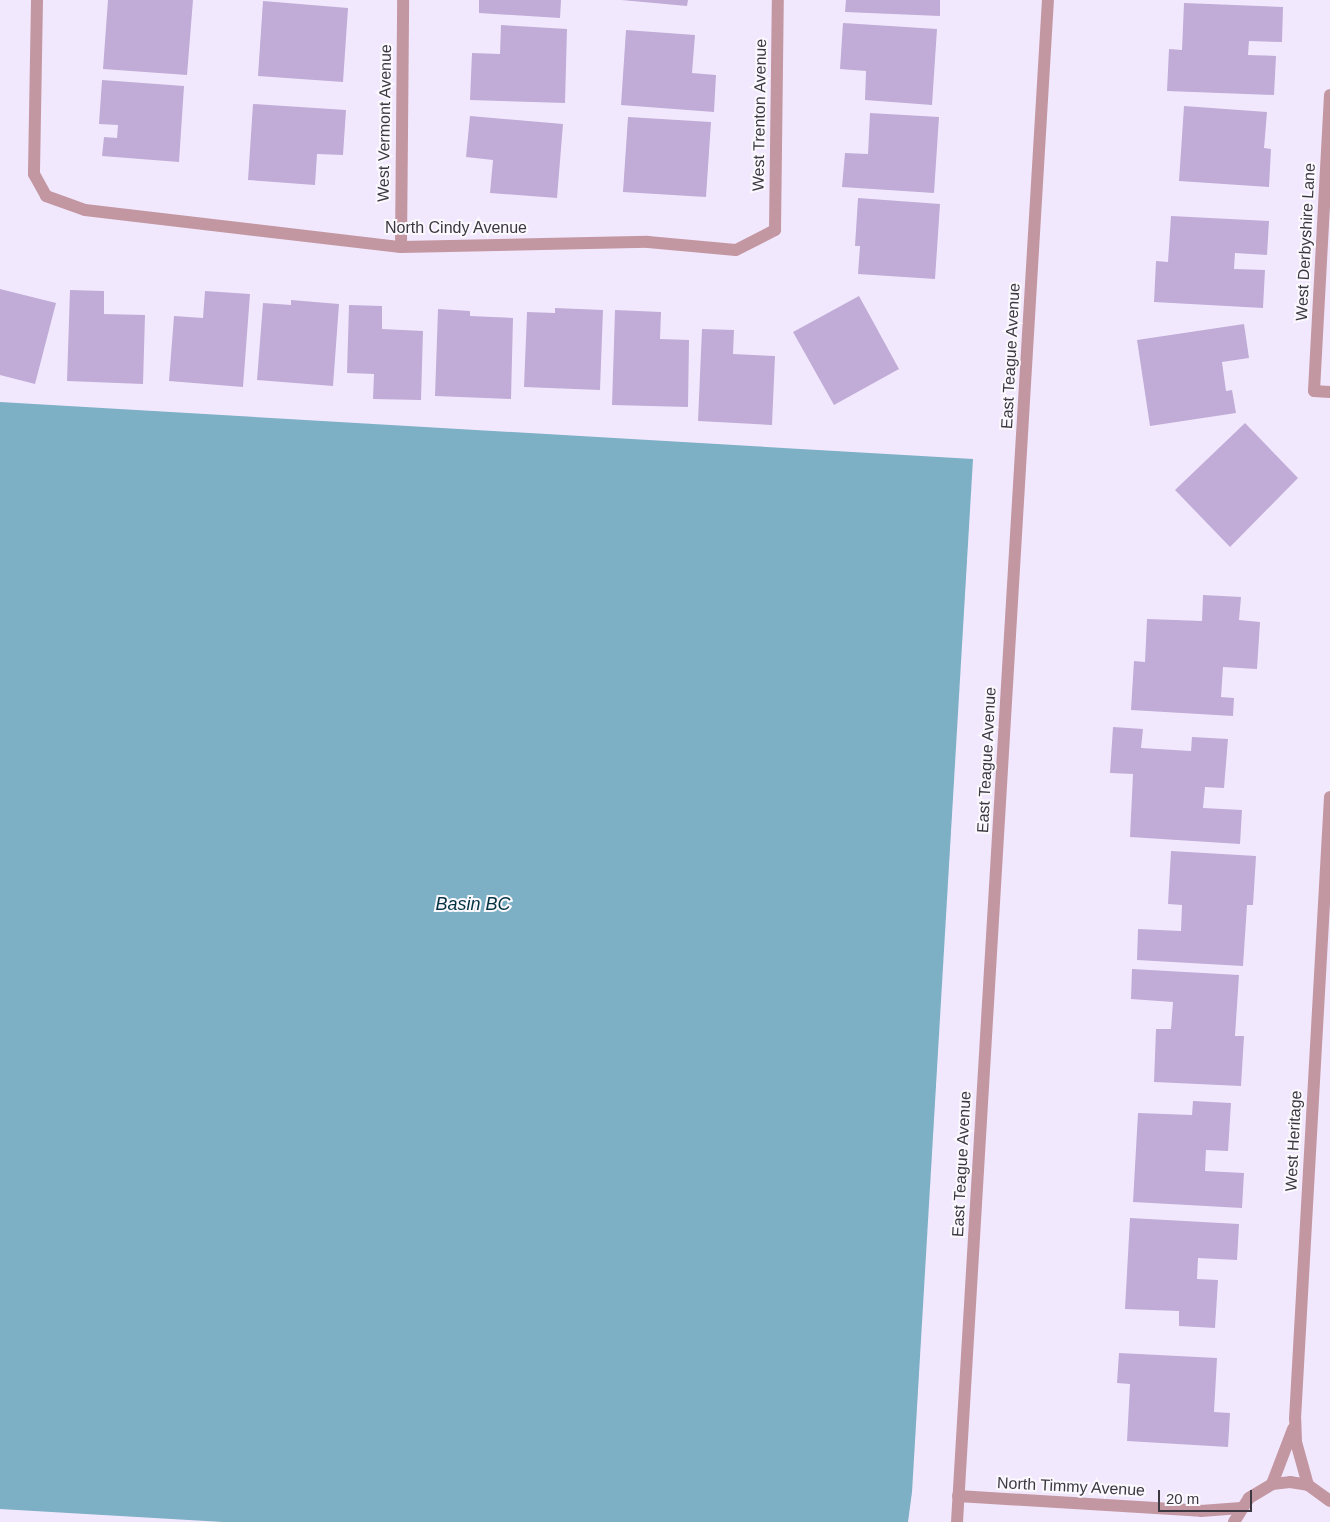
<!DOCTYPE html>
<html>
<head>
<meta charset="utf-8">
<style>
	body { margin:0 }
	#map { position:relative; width:1330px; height:1522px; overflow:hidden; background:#f2e8fe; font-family:Arial,sans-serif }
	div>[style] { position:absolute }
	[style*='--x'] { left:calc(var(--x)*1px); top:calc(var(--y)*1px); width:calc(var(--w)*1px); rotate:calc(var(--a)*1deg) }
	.water>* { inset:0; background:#7dafc5 }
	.building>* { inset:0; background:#c0acd6 }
	.minor>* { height:12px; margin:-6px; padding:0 6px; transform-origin:6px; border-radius:6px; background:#c397a2 }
	.tertiary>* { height:12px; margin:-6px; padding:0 6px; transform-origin:6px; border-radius:6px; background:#c397a2 }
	span { translate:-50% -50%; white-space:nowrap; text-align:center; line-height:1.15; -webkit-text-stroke:4px #fbf9fe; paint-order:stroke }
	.street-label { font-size:16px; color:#3c3841 }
	.water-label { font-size:18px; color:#033242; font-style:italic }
	.scale { position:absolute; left:1158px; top:1490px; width:94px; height:22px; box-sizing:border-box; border:2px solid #3c3841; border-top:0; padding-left:6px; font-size:15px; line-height:18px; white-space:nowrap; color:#3c3841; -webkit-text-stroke:4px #fbf9fe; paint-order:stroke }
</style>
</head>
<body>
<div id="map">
	<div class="water">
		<i style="clip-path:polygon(0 402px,973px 459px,912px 1492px,908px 1522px,223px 1522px,0 1509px)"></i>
	</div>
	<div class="building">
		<i style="clip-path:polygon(108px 0,193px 0,187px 75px,103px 69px)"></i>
		<i style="clip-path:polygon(479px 0,561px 0,560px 18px,479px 13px)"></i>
		<i style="clip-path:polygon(621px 0,688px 0,687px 6px)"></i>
		<i style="clip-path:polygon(846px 0,940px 0,940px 16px,845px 12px)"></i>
		<i style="clip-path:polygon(263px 1px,348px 8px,343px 82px,258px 76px)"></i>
		<i style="clip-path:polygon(1184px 3px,1283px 7px,1282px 42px,1249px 41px,1248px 55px,1276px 56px,1274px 95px,1167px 91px,1169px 49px,1182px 50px)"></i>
		<i style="clip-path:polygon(843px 23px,937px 29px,932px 105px,865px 100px,866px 71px,840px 69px)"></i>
		<i style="clip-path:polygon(501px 25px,567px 29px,565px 103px,470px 100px,472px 53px,500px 54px)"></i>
		<i style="clip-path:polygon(626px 30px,695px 35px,692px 73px,716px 75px,714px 112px,621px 105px)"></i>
		<i style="clip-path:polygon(102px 80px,184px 86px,179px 162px,102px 156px,104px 137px,117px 138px,118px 125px,99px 124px)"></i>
		<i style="clip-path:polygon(253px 104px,346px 110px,343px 155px,317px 154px,315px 185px,248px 180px)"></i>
		<i style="clip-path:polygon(1184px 106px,1267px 112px,1264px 148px,1271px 149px,1269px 187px,1179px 181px)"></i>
		<i style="clip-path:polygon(870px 113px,939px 117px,934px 193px,842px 187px,845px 153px,868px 154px)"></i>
		<i style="clip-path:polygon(470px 116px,563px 124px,557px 198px,490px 193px,493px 160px,466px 157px)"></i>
		<i style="clip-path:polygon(628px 117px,711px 122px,706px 197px,623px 192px)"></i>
		<i style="clip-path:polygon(858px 198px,940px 204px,935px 279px,858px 274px,860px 246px,855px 246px)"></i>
		<i style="clip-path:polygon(1171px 216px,1269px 221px,1267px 255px,1235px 253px,1234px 269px,1265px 270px,1263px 308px,1154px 302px,1156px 261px,1168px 262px)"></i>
		<i style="clip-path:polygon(0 289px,56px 303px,35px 384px,0 375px)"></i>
		<i style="clip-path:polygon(70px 290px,104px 291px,104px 314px,145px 315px,143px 384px,67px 381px)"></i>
		<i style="clip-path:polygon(205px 291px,250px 294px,243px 387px,169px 381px,174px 316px,203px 318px)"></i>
		<i style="clip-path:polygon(859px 296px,899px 369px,834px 405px,793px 332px)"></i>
		<i style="clip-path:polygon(291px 300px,339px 304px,333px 386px,257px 380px,263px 303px,291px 305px)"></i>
		<i style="clip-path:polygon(349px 305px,382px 306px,382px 329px,423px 331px,421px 400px,373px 399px,374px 374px,347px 373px)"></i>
		<i style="clip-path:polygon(555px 308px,603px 310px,600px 390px,524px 387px,527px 312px,555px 313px)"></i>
		<i style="clip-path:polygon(438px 309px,470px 311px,470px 316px,513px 318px,511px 399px,435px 396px)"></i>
		<i style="clip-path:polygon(615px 310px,661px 312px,660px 339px,689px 340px,688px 407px,612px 405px)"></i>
		<i style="clip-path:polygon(1244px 324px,1249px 358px,1222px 362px,1226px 391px,1232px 390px,1236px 413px,1150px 426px,1137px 340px)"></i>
		<i style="clip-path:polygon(702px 329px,734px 330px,733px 354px,775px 356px,772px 425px,698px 421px)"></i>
		<i style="clip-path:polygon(1245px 423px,1298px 478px,1230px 547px,1175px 490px)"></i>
		<i style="clip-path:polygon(1203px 595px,1241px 597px,1239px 620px,1260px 622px,1257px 669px,1223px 667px,1221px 697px,1234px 698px,1233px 716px,1131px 710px,1134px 661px,1145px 662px,1147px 619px,1202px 621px)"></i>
		<i style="clip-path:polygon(1113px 727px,1143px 729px,1141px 748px,1191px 751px,1192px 737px,1228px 739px,1224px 788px,1205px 787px,1203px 808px,1242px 810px,1240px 844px,1130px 837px,1133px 774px,1110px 773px)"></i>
		<i style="clip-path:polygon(1171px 851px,1256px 856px,1253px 905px,1247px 905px,1243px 966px,1137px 960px,1138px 929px,1181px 931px,1182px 905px,1168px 904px)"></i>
		<i style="clip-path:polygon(1132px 969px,1239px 975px,1235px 1036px,1244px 1036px,1241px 1086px,1154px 1082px,1156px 1029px,1171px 1029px,1173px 1002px,1131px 999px)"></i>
		<i style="clip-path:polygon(1193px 1101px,1231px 1103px,1228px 1151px,1206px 1150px,1205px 1171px,1244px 1173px,1242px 1208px,1133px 1202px,1138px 1113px,1192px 1115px)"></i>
		<i style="clip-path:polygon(1130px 1218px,1239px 1224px,1237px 1260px,1198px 1258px,1197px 1279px,1218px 1280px,1215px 1328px,1179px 1326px,1179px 1311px,1125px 1309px)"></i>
		<i style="clip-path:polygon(1119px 1353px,1217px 1358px,1214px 1412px,1230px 1413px,1228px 1447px,1127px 1441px,1130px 1384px,1117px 1383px)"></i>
	</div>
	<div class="minor">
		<i style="--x:37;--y:0;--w:174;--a:91"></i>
		<i style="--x:34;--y:174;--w:25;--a:61"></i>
		<i style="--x:46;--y:196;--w:41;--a:19.7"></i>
		<i style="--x:85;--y:210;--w:318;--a:6.7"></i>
		<i style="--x:401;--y:247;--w:247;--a:-1.2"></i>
		<i style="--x:648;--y:242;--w:88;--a:5.2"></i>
		<i style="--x:736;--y:250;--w:44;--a:-27.1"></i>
		<i style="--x:775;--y:230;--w:230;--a:-89.3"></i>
		<i style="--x:1330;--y:95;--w:296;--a:93.1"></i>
		<i style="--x:1314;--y:391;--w:16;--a:4"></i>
		<i style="--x:401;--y:247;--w:247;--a:-89.5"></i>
		<i style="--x:1272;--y:1484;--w:59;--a:-69.1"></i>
		<i style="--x:1308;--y:1485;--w:45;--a:-105.6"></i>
		<i style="--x:1296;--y:1442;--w:23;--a:-92"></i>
		<i style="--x:1295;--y:1419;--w:623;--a:-86.78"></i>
		<i style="--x:958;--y:1496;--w:243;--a:3.5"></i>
		<i style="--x:1201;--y:1511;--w:40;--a:-4.3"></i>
		<i style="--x:1234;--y:1522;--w:28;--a:-58"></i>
		<i style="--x:1249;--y:1498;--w:27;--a:-31"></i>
		<i style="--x:1272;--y:1484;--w:18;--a:-6"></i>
		<i style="--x:1290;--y:1482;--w:18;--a:9"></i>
		<i style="--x:1308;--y:1485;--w:27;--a:36"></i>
	</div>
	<div class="tertiary">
		<i style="--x:957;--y:1522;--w:1525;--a:-86.58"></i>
	</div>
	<div class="street-label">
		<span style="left:760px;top:115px;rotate:-89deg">West Trenton Avenue</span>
		<span style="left:385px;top:123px;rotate:-89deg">West Vermont Avenue</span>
		<span style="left:456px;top:228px">North Cindy Avenue</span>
		<span style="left:1306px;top:242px;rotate:-87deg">West Derbyshire Lane</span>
		<span style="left:1011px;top:356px;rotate:-87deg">East Teague Avenue</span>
		<span style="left:987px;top:760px;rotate:-87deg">East Teague Avenue</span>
		<span style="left:1294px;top:1141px;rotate:-87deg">West Heritage</span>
		<span style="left:962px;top:1164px;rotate:-87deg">East Teague Avenue</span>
		<span style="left:1071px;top:1487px;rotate:3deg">North Timmy Avenue</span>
	</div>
	<div class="water-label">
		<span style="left:473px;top:904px">Basin BC</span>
	</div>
	<div class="scale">20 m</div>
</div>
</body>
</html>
